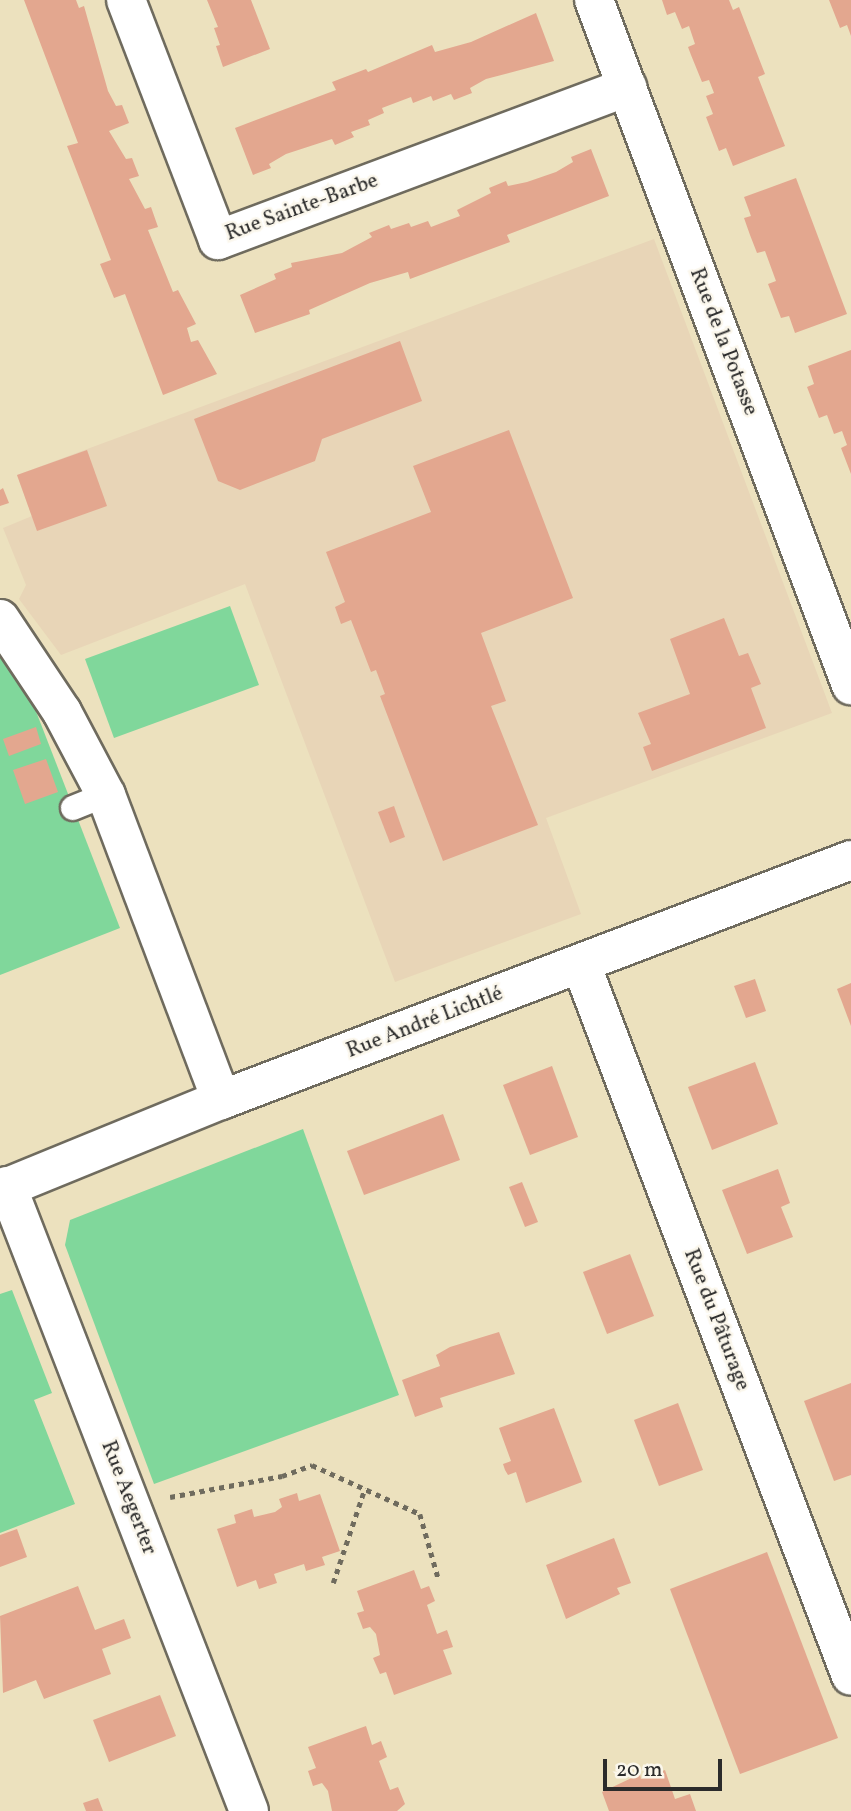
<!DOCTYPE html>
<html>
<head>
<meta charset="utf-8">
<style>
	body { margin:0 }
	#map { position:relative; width:851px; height:1811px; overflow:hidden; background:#ece1be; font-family:Vollkorn,serif }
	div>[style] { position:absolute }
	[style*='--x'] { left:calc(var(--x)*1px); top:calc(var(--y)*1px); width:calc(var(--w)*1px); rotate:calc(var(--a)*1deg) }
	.built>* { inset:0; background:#e8d5b7 }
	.green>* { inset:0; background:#80d79b }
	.building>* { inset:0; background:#e3a78f }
	.path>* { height:4.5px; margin-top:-2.25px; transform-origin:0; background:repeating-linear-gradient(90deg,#6f6b5e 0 5px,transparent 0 10px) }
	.roads { filter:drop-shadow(2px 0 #6f6b5e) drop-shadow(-2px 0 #6f6b5e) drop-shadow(0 2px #6f6b5e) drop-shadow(0 -2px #6f6b5e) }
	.service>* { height:24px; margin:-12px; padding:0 12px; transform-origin:12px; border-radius:12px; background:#fff }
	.minor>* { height:38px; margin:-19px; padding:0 19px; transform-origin:19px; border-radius:19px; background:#fff }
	span { translate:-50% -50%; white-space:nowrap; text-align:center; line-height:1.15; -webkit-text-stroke:5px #fbf7ec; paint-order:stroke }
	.street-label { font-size:21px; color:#2b2b2b }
	.scale { position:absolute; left:603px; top:1759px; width:119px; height:32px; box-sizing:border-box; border:4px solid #2b2b2b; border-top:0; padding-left:9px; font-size:21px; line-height:24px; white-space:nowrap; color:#2b2b2b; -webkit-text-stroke:5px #fbf7ec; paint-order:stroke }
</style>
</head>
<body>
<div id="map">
	<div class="built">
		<i style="clip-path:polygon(654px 239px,832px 713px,546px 818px,581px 914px,395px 982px,245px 584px,61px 655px,19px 599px,26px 585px,3px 528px,32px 516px,17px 475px)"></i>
	</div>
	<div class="green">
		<i style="clip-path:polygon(230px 606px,259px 685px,114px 738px,85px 659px)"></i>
		<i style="clip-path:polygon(0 652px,32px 701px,120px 928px,0 975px)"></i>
		<i style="clip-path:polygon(303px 1129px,399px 1395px,154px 1484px,65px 1245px,70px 1220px)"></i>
		<i style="clip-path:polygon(12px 1290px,52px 1393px,34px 1400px,75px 1504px,0 1533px,0 1294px)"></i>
	</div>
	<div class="building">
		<i style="clip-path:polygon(24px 0,76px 0,79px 8px,84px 6px,108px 91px,116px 106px,122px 105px,129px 123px,109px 131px,126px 159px,132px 158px,139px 176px,129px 179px,145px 209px,151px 207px,158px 227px,148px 230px,173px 292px,178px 290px,196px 324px,187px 328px,191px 342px,198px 340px,217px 374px,163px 395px,125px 294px,114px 298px,100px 264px,111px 260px,67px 146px,78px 143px)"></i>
		<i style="clip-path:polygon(207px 0,251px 0,270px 49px,223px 67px,216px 46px,220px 45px,214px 28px,218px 27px)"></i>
		<i style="clip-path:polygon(662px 0,729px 0,733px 10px,739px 7px,765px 74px,758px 77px,785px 146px,733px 166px,726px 148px,719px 151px,706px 117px,713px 114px,706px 96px,714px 93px,709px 80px,702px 82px,691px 55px,688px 47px,695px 44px,689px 26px,682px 29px,675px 12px,667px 15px)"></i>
		<i style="clip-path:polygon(829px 0,851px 0,851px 36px,847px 25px,840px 28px)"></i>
		<i style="clip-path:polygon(536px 13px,554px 61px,486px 79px,470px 88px,472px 93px,454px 100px,451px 94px,433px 101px,431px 96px,413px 103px,411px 97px,382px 108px,384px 113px,368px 120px,370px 125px,351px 132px,354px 137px,335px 145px,332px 139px,286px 154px,269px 164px,271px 168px,253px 175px,235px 128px,336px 90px,332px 82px,366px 69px,368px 72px,432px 45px,435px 52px,471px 42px)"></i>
		<i style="clip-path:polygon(591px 149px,609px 196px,507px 235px,510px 242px,410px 279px,408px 272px,370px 283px,309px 310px,310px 314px,255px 333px,240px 295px,276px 279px,274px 274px,292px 267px,291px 263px,342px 253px,372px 237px,369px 233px,389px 225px,391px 229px,409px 223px,411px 227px,428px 221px,431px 227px,460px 216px,457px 210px,491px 193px,489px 188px,506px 181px,508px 186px,527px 182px,556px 172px,573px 162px,571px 157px)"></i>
		<i style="clip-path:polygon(796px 178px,847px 314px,795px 333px,789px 316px,781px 318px,768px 284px,776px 281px,765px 251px,757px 253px,750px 235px,744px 218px,751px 216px,744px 197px)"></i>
		<i style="clip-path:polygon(400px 341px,422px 401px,322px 439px,315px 461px,240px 490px,218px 481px,194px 419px)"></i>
		<i style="clip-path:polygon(851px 350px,851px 474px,841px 448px,847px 445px,842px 431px,834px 434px,827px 415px,819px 418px,807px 387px,814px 384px,808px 366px)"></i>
		<i style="clip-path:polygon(509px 430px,573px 598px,481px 633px,506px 701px,491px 706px,538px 825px,443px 861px,380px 696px,385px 694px,376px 670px,371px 672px,351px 620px,341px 624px,335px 607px,345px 602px,326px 552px,431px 512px,413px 466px)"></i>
		<i style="clip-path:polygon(87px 450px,107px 506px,37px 531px,17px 475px)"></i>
		<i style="clip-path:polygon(3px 488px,9px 503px,0 506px,0 490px)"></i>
		<i style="clip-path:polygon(724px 618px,739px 656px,748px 653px,761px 684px,751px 688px,766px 728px,652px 771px,643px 747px,651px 744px,638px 713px,690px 694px,670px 639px)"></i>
		<i style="clip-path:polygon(36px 727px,41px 744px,9px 756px,3px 739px)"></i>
		<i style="clip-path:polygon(46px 759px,58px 792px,25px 804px,13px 770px)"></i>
		<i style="clip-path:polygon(394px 806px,405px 837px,390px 843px,378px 812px)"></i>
		<i style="clip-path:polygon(755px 979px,766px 1011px,746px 1018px,734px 986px)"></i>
		<i style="clip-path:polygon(851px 983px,851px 1026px,837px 989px)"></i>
		<i style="clip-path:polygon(755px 1062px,778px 1124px,712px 1150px,688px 1087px)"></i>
		<i style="clip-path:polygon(552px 1066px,578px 1137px,530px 1155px,503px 1085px)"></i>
		<i style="clip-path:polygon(443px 1114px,460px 1160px,364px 1195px,347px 1151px)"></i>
		<i style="clip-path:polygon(778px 1169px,790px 1203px,781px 1207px,793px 1237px,747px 1254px,722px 1190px)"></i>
		<i style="clip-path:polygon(522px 1182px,538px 1222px,525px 1227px,509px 1187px)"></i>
		<i style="clip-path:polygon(630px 1254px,654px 1316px,607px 1334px,583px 1272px)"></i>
		<i style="clip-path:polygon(499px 1332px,515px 1374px,440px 1398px,443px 1407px,415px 1417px,402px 1380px,440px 1366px,436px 1355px,450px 1347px)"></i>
		<i style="clip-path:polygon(851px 1383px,851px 1475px,834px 1481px,804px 1401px)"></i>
		<i style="clip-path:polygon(678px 1403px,703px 1470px,659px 1486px,634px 1420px)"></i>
		<i style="clip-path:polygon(554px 1408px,582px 1482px,526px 1503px,516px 1472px,508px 1475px,505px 1470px,503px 1464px,511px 1461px,499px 1428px)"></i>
		<i style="clip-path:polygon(297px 1493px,299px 1501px,320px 1494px,340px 1551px,322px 1557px,325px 1565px,306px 1571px,304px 1564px,274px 1574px,277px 1583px,259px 1589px,256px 1580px,237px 1587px,217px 1529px,236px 1523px,234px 1515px,252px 1509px,254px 1517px,275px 1512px,282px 1507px,279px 1499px)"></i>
		<i style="clip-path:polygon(17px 1529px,27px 1557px,0 1567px,0 1535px)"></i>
		<i style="clip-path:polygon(614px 1538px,631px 1583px,617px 1588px,620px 1594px,566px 1619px,546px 1565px)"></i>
		<i style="clip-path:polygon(767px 1552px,838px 1738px,740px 1774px,670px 1589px)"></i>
		<i style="clip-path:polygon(414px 1570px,421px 1589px,429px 1586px,435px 1601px,427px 1605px,437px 1634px,447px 1630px,453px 1647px,443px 1650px,452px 1674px,394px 1695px,386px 1672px,380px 1674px,373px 1658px,380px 1655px,376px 1634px,370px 1627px,363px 1629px,357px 1613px,364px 1611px,357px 1591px)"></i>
		<i style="clip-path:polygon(78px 1586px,95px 1630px,124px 1619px,131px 1638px,102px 1649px,111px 1674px,44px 1699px,36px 1680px,3px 1693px,0 1616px)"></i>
		<i style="clip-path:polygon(160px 1695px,176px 1736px,109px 1762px,93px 1720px)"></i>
		<i style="clip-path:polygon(366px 1726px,372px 1745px,381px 1741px,387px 1757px,379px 1761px,390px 1790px,398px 1787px,405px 1804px,397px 1811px,332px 1811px,328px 1791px,322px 1783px,313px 1786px,308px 1771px,316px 1768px,308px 1747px)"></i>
		<i style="clip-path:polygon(665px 1770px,675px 1799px,690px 1794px,696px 1811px,609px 1811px,602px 1792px,640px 1774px,641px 1779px)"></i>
		<i style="clip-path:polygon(98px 1798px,103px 1811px,86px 1811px,83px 1803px)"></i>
	</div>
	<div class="path">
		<i style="--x:170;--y:1497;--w:114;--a:-10.6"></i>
		<i style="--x:282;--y:1476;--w:32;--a:-20"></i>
		<i style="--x:312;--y:1465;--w:119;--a:24.4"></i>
		<i style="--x:420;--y:1514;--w:66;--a:74.1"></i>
		<i style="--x:333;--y:1583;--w:100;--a:-71.4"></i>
	</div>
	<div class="roads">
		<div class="service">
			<i style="--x:73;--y:808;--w:35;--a:-22"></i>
		</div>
		<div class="minor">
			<i style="--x:126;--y:0;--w:257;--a:69"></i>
			<i style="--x:218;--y:240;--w:437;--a:-20.5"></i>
			<i style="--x:594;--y:0;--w:732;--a:69.43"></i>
			<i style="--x:0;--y:619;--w:112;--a:56.3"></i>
			<i style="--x:62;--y:712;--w:94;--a:62.1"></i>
			<i style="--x:106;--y:795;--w:326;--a:69.3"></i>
			<i style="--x:581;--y:964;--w:761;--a:69.23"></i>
			<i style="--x:7;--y:1186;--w:670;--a:68.83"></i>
			<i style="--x:0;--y:1190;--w:239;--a:-22.2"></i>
			<i style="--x:221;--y:1100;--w:674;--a:-20.85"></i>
		</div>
	</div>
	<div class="street-label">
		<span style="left:302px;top:208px;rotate:-20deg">Rue Sainte-Barbe</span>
		<span style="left:723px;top:342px;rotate:69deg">Rue de la Potasse</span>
		<span style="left:425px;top:1023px;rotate:-21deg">Rue André Lichtlé</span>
		<span style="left:716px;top:1320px;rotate:69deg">Rue du Pâturage</span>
		<span style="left:128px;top:1498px;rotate:69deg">Rue Aegerter</span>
	</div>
	<div class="scale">20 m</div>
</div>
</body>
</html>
